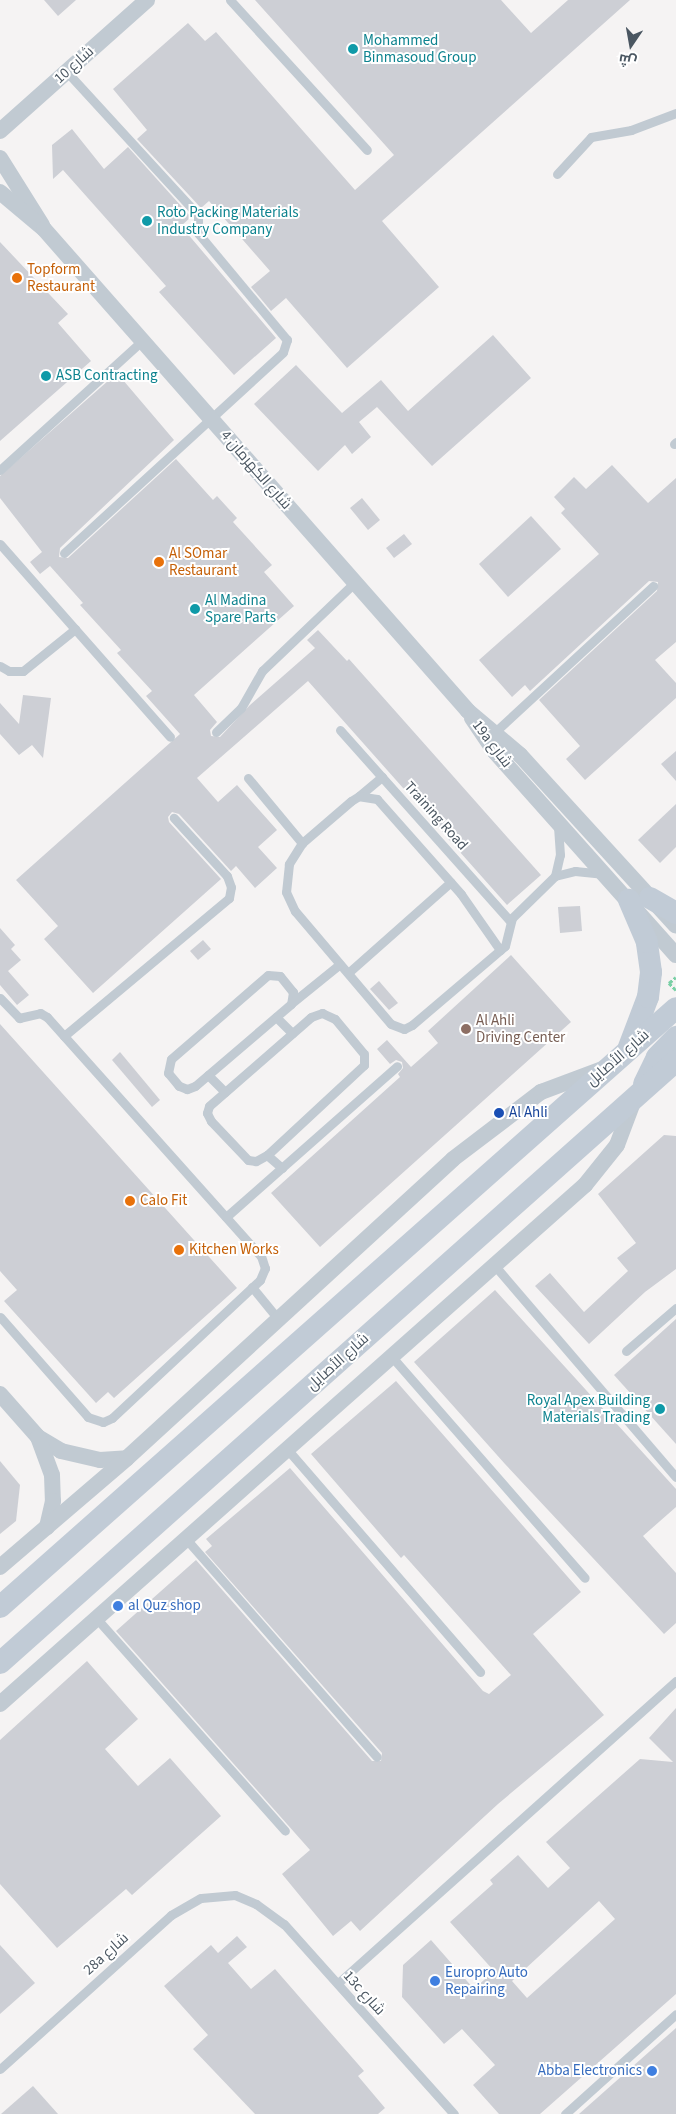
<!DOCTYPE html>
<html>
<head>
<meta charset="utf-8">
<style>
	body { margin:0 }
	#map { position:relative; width:676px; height:2114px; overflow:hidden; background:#f5f3f3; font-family:"Source Sans 3",Cairo,sans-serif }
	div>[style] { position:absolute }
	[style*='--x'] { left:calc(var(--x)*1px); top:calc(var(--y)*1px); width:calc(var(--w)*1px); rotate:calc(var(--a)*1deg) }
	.building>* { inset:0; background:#cdcfd5 }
	.path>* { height:3px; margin-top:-1.5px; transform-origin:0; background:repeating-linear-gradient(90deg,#7ad0a6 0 4px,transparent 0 6.5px) }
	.service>* { height:9px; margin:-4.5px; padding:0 4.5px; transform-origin:4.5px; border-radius:4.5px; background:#c1cad2 }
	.minor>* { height:16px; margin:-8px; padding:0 8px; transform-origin:8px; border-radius:8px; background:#c1cad2 }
	.secondary>* { height:22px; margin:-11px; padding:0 11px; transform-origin:11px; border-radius:11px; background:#c1cbd6 }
	.dots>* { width:14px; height:14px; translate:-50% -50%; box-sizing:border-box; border:2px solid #fff; border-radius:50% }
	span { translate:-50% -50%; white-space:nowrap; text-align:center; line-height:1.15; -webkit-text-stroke:4px #fff; paint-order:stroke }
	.culture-label { font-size:15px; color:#0d838f }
	.left { translate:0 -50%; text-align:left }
	.right { translate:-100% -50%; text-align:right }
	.street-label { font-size:15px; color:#4a5661 }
	.food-label { font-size:15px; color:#c56008 }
	.education-label { font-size:15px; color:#785e54 }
	.transit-label { font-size:15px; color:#164399 }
	.shop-label { font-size:15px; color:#366cbe }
	.north { position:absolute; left:606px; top:20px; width:50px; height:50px; -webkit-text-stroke:4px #fff; paint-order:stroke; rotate:192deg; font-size:14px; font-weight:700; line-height:20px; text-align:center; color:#4a5661 }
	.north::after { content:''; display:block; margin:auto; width:18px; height:22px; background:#4a5661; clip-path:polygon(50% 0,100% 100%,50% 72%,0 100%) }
</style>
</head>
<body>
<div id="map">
	<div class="building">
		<i style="clip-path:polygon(44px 0,76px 0,58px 16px)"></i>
		<i style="clip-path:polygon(255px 0,501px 0,531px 33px,568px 0,630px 0,382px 221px,439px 287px,347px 368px,286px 298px,271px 311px,251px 287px,270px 271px,209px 201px,201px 208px,137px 139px,147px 130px,113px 89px,188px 23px,205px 41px,216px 32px,355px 190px,394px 155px)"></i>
		<i style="clip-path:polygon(72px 129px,104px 169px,128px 147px,191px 217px,181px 226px,276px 338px,234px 375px,159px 292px,166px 286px,63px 170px,53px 179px,52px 145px)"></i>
		<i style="clip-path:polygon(0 242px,68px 314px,58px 323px,91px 361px,0 441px)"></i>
		<i style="clip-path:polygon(493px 335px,531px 378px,432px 466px,377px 407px,359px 422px,371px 437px,352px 454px,345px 445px,318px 471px,254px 404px,296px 365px,342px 413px,381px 380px,408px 411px)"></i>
		<i style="clip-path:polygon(117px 373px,174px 440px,60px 548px,59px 557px,68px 558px,176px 459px,213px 500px,217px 496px,237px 518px,233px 522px,272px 565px,264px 572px,294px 606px,194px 695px,217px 722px,210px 730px,211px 736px,220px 737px,250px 705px,315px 648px,307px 640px,318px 630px,347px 661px,349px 659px,541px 875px,507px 905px,308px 681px,197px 778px,218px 802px,237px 785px,277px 830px,258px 847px,277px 868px,255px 888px,236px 866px,231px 871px,179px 814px,172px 812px,168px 817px,169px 822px,221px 879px,93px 993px,44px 939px,58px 926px,16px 880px,180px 734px,146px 696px,152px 691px,117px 653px,121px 650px,80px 605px,83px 603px,50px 566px,40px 574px,30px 562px,42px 552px,0 498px,0 476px)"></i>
		<i style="clip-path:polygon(612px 465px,648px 503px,676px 478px,676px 642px,655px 660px,676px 683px,676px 698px,585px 780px,566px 759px,580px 746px,539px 700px,657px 591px,658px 582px,649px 581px,530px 691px,525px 685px,512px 697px,479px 660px,599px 554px,561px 513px,565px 509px,554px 497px,574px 477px,586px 489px)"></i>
		<i style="clip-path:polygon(362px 498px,380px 520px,368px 530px,350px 508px)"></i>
		<i style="clip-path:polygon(531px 516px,561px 549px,508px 597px,479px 564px)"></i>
		<i style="clip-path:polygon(404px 534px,412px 544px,394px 558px,386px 548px)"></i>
		<i style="clip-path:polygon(23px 695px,51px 698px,43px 758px,32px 745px,19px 755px,0 734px,0 703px,19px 724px)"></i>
		<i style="clip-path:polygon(676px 751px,676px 781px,661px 764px)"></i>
		<i style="clip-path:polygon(676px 804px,676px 847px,660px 863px,638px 840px)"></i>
		<i style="clip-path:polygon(580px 906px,582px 931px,560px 933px,558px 907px)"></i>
		<i style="clip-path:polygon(0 928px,15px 945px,11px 949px,21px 960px,8px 971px,29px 995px,17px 1005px,0 985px)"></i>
		<i style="clip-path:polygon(203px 940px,211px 949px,198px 960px,190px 951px)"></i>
		<i style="clip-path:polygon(511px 955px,571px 1022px,320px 1247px,271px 1193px,400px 1077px,398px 1074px,403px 1068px,402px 1062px,396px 1060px,390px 1064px,377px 1049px,387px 1040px,411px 1067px,438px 1043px,428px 1031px)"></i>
		<i style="clip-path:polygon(379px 981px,398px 1003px,389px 1010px,370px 989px)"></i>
		<i style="clip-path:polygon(0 1024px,237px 1288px,114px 1398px,108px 1392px,96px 1403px,4px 1301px,17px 1290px,0 1271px)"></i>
		<i style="clip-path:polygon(120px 1052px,160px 1100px,152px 1107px,112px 1060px)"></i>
		<i style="clip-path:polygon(664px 1135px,676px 1136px,676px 1269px,645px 1292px,589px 1344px,535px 1286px,550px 1273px,584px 1312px,628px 1271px,617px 1258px,636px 1243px,598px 1194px)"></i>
		<i style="clip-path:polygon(495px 1290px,676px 1489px,676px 1507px,643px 1536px,676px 1573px,676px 1623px,664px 1634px,505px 1464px,414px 1362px)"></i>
		<i style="clip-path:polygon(676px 1319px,676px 1444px,614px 1375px)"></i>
		<i style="clip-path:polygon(396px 1381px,581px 1592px,533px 1634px,604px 1715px,498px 1804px,360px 1931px,351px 1921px,333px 1936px,282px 1874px,310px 1850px,116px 1631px,196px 1560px,372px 1761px,381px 1761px,382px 1753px,205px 1552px,212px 1546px,206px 1539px,290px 1468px,483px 1691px,489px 1694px,511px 1675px,404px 1555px,401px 1558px,311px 1454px)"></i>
		<i style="clip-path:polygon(0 1461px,20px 1485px,16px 1521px,0 1534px)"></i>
		<i style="clip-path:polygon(87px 1661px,138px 1719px,105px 1749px,138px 1786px,170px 1758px,221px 1816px,132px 1895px,126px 1889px,57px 1948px,0 1884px,0 1740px)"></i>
		<i style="clip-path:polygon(evenodd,676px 1708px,676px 1994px,540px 2114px,499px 2114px,473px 2085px,495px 2065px,462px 2029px,444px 2044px,402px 1997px,403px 1965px,431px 1940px,474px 1989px,494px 1971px,450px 1922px,493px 1884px,490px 1880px,518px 1855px,548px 1888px,570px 1868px,546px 1842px,640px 1759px,673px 1762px,649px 1738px,676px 1708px,599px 1901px,615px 1919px,527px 1998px,512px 1981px,599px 1901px)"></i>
		<i style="clip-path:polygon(237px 1936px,247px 1947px,228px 1963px,251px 1989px,275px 1969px,364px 2071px,358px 2076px,385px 2108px,378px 2114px,255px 2114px,193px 2049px,208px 2035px,164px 1986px,211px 1945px,218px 1953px)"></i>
		<i style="clip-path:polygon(0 1945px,35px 1983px,0 2014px)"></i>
		<i style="clip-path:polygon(676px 2028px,676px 2114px,579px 2114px)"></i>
		<i style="clip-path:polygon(33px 2086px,58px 2114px,1px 2114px)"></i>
	</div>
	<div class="path">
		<i style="--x:676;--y:990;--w:10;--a:-135"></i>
		<i style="--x:669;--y:983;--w:9;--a:-41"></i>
	</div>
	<div class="service">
		<i style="--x:230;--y:0;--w:203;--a:47.6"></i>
		<i style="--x:557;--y:174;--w:50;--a:-47.4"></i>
		<i style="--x:591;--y:137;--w:41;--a:-9.9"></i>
		<i style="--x:631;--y:130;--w:48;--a:-20.7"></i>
		<i style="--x:674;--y:444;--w:3;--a:-45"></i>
		<i style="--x:0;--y:470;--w:192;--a:-42.3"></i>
		<i style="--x:0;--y:544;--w:257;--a:48.6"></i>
		<i style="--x:64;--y:553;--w:297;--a:-42.5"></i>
		<i style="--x:283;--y:352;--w:13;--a:-72"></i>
		<i style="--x:287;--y:340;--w:139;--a:-129.8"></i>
		<i style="--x:198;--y:233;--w:18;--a:-90"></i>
		<i style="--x:198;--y:215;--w:194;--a:-132.5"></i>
		<i style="--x:0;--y:666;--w:10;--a:29"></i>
		<i style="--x:9;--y:671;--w:14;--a:0"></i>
		<i style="--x:23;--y:671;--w:67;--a:-38.9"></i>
		<i style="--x:340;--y:730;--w:256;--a:48.3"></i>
		<i style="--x:496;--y:731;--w:214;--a:-42.7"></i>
		<i style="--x:216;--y:732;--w:35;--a:-44"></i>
		<i style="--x:241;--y:708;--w:43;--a:-60.4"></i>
		<i style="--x:262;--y:671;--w:129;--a:-43.7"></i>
		<i style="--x:248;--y:778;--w:85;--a:50.3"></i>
		<i style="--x:359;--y:796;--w:30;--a:-40"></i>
		<i style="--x:555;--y:876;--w:22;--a:-77"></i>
		<i style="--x:560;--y:855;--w:28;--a:-94"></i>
		<i style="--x:500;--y:950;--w:68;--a:-124.9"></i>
		<i style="--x:461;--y:894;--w:127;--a:-131.5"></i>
		<i style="--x:377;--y:799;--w:18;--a:-171"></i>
		<i style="--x:359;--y:796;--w:9;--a:148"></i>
		<i style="--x:351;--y:801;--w:65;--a:139.4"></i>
		<i style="--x:302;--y:843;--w:25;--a:122"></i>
		<i style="--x:289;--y:864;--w:28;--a:96"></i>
		<i style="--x:286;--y:892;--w:21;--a:65"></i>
		<i style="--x:295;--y:911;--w:148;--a:49.7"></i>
		<i style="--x:391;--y:1024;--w:14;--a:21"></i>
		<i style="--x:404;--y:1029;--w:9;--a:-27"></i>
		<i style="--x:412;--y:1025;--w:116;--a:-40.4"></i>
		<i style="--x:500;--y:950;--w:6;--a:-39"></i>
		<i style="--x:505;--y:946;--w:29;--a:-76"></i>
		<i style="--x:512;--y:918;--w:60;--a:-44.3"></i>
		<i style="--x:555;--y:876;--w:21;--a:-14"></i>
		<i style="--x:575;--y:871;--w:27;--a:6"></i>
		<i style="--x:348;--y:973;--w:137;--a:-41.5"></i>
		<i style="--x:268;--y:975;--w:12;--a:5"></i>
		<i style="--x:280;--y:976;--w:21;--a:51"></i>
		<i style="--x:293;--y:992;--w:12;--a:99"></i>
		<i style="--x:291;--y:1004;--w:126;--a:139.5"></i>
		<i style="--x:195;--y:1086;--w:9;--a:159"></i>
		<i style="--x:187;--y:1089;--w:9;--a:-159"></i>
		<i style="--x:179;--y:1086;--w:17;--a:-130"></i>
		<i style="--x:168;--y:1073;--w:14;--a:-78"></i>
		<i style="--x:171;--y:1059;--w:128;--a:-40.9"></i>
		<i style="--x:0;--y:998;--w:28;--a:46"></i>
		<i style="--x:19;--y:1018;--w:22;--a:-13"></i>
		<i style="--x:40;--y:1013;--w:8;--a:30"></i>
		<i style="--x:47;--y:1017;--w:321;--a:48.2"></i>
		<i style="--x:261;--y:1256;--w:13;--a:72"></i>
		<i style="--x:265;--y:1268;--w:13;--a:113"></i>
		<i style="--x:260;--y:1280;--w:202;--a:137"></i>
		<i style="--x:112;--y:1418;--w:10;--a:156"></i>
		<i style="--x:103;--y:1422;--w:16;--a:-162"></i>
		<i style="--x:88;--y:1417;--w:133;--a:-131.3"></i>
		<i style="--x:293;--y:1002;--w:60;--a:-39"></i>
		<i style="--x:322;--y:1013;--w:14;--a:25"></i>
		<i style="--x:335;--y:1019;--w:45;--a:50.4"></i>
		<i style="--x:364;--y:1054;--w:11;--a:90"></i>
		<i style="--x:364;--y:1065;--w:132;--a:137.1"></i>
		<i style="--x:267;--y:1155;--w:13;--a:151"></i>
		<i style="--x:256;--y:1161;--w:8;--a:-173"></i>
		<i style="--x:248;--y:1160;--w:54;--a:-133.5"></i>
		<i style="--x:211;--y:1121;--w:9;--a:-117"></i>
		<i style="--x:207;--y:1113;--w:7;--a:-74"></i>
		<i style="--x:209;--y:1106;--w:135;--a:-41.1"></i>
		<i style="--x:311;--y:1017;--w:12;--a:-20"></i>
		<i style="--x:276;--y:1017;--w:23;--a:45"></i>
		<i style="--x:64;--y:1036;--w:215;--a:-39.9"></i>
		<i style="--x:229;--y:898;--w:11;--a:-80"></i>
		<i style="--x:231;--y:887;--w:12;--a:-110"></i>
		<i style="--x:227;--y:876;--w:79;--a:-132.4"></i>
		<i style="--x:208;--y:1075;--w:24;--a:45"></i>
		<i style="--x:267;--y:1155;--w:20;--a:41"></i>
		<i style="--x:226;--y:1217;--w:228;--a:-41.4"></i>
		<i style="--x:495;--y:1266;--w:278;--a:49.4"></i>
		<i style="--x:252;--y:1287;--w:43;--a:50.7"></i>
		<i style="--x:626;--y:1351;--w:66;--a:-40.7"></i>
		<i style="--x:392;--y:1357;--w:293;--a:48.9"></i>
		<i style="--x:287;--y:1449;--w:295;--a:49.1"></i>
		<i style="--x:187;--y:1540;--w:288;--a:48.8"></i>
		<i style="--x:97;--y:1619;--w:283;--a:48.4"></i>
		<i style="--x:338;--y:1983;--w:453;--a:-41.8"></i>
		<i style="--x:0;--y:2069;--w:230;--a:-42"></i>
		<i style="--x:171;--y:1915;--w:34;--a:-30"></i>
		<i style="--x:201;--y:1898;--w:34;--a:-5"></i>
		<i style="--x:235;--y:1895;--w:23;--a:23"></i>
		<i style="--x:256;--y:1904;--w:34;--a:36"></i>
		<i style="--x:284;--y:1924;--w:255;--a:48.2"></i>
		<i style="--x:565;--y:2114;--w:149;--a:-42"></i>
	</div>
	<div class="minor">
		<i style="--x:0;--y:131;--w:197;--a:-41.7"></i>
		<i style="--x:0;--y:158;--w:79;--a:57.9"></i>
		<i style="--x:0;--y:192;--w:57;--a:40.1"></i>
		<i style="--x:44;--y:229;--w:642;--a:48.66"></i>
		<i style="--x:468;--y:711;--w:68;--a:40.2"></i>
		<i style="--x:520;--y:755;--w:231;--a:47.6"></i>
		<i style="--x:472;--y:718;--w:41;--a:55.9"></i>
		<i style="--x:495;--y:752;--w:272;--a:48.3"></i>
		<i style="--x:0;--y:1394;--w:57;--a:48.5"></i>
		<i style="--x:38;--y:1437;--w:27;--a:31"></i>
		<i style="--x:61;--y:1451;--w:40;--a:13"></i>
		<i style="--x:100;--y:1460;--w:27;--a:-4"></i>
		<i style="--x:38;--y:1437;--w:40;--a:69.8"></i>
		<i style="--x:52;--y:1475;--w:26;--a:88"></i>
		<i style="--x:53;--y:1501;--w:27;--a:103"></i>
		<i style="--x:0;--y:1567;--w:167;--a:-40.6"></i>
		<i style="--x:127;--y:1458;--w:442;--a:-42.5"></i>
		<i style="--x:453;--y:1159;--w:111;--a:-37.3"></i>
		<i style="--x:541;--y:1092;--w:72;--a:-20.5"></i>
		<i style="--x:0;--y:1704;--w:782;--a:-41.58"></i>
		<i style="--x:585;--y:1185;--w:51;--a:-51.3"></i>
		<i style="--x:617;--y:1145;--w:51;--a:-69.4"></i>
	</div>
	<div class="secondary">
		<i style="--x:650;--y:898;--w:30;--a:30"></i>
		<i style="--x:629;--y:1047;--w:53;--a:-69.2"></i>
		<i style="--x:648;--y:997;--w:25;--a:-83"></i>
		<i style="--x:651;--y:972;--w:30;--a:-98"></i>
		<i style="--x:647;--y:942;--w:46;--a:-113.2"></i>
		<i style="--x:644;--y:1084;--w:30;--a:-64"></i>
		<i style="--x:657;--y:1057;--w:28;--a:-46"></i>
		<i style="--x:0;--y:1607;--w:903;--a:-41.54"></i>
		<i style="--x:0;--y:1663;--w:905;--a:-41.69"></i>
	</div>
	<div class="dots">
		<i style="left:353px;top:49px;background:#0f9aa8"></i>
		<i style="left:147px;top:221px;background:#0f9aa8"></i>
		<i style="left:17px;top:278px;background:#e8710a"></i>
		<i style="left:46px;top:376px;background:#0f9aa8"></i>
		<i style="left:159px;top:562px;background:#e8710a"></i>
		<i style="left:195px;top:609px;background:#0f9aa8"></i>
		<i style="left:466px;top:1029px;background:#8d6e63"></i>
		<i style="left:499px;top:1113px;background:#1a4fb4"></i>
		<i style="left:130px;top:1201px;background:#e8710a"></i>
		<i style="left:179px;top:1250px;background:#e8710a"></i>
		<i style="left:660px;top:1409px;background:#0f9aa8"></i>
		<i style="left:118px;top:1606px;background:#3f7fe0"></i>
		<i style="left:435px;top:1981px;background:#3f7fe0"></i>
		<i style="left:652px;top:2071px;background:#3f7fe0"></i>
	</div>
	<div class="culture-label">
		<span class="left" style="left:363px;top:49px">Mohammed<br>Binmasoud Group</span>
		<span class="left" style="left:157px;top:221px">Roto Packing Materials<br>Industry Company</span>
		<span class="left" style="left:56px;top:376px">ASB Contracting</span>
		<span class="left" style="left:205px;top:609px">Al Madina<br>Spare Parts</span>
		<span class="right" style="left:650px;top:1409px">Royal Apex Building<br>Materials Trading</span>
	</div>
	<div class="street-label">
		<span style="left:74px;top:65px;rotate:-42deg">شارع 10</span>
		<span style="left:256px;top:470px;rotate:49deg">شارع الكهرمان 4</span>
		<span style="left:492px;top:744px;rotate:53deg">19a شارع</span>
		<span style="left:436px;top:816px;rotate:48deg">Training Road</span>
		<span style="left:618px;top:1058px;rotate:-41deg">شارع الأصايل</span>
		<span style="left:338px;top:1362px;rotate:-42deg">شارع الأصايل</span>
		<span style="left:106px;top:1954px;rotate:-42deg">28a شارع</span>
		<span style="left:364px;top:1993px;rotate:48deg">13c شارع</span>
	</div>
	<div class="food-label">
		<span class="left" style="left:27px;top:278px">Topform<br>Restaurant</span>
		<span class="left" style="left:169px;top:562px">Al SOmar<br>Restaurant</span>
		<span class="left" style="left:140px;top:1201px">Calo Fit</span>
		<span class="left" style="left:189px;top:1250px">Kitchen Works</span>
	</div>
	<div class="education-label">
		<span class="left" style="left:476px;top:1029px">Al Ahli<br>Driving Center</span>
	</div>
	<div class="transit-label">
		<span class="left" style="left:509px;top:1113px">Al Ahli</span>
	</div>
	<div class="shop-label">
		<span class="left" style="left:128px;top:1606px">al Quz shop</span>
		<span class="left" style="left:445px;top:1981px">Europro Auto<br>Repairing</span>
		<span class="right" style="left:642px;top:2071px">Abba Electronics</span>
	</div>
	<div class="north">ش</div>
</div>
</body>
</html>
